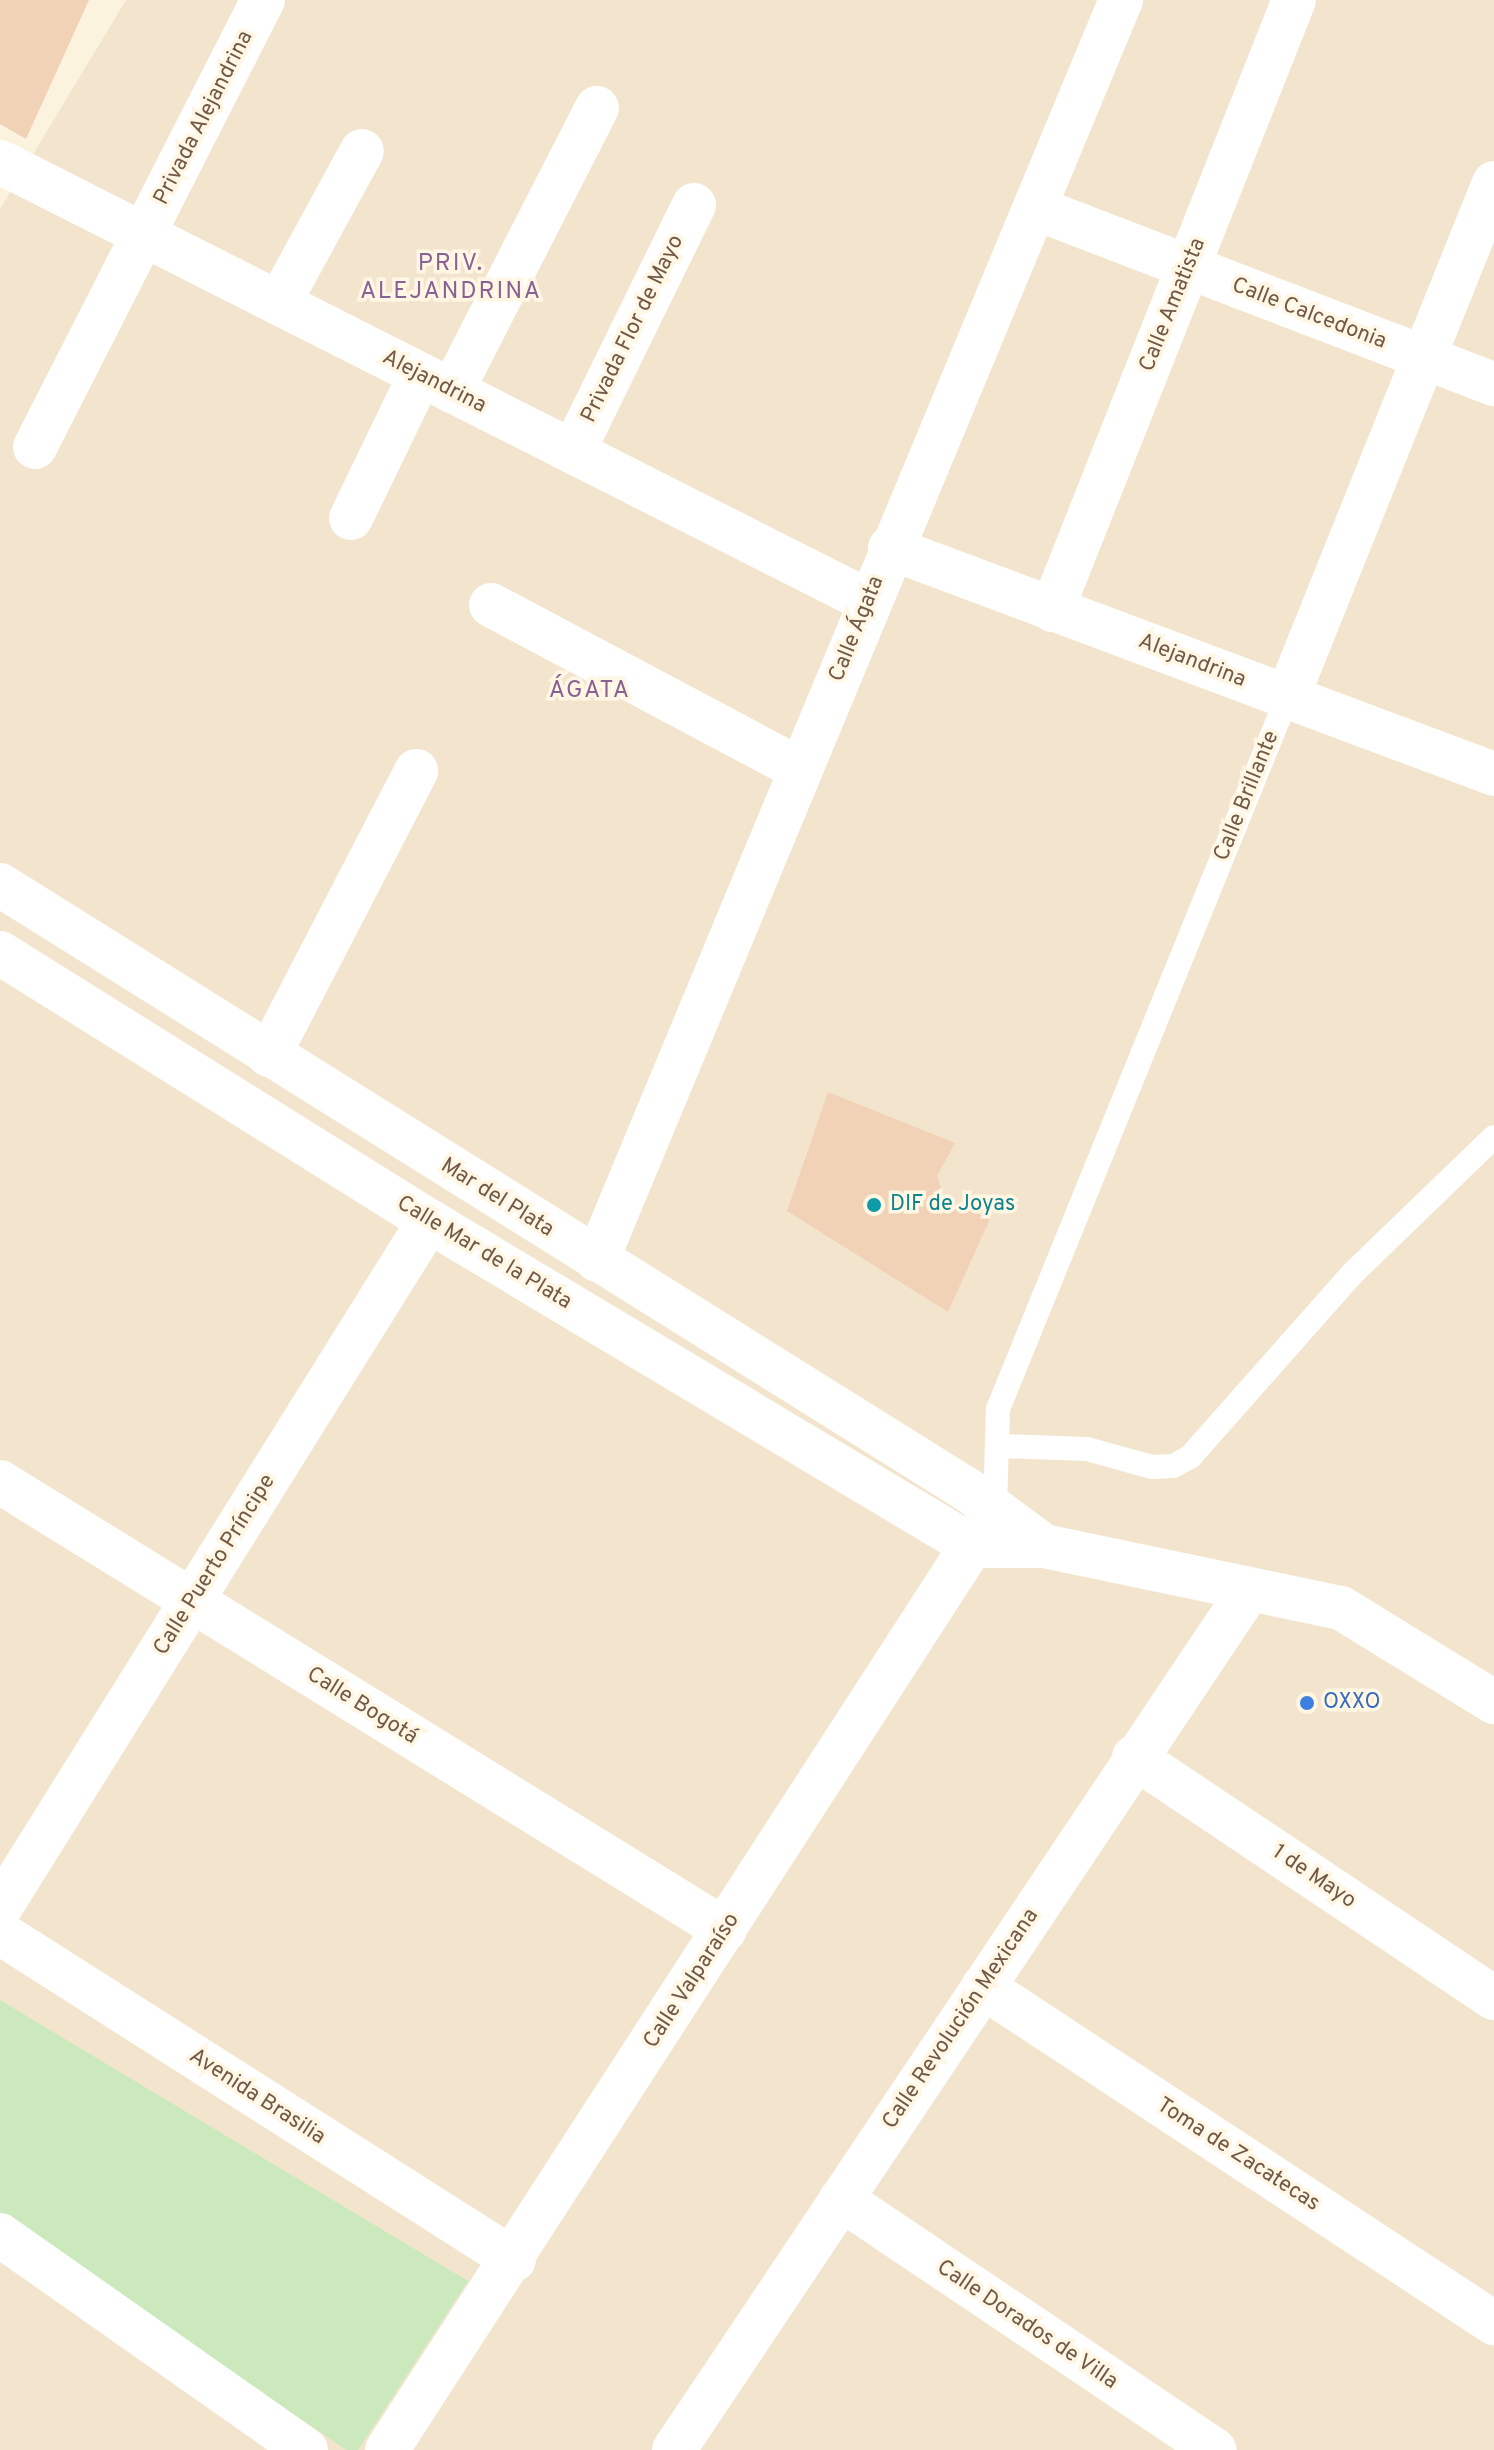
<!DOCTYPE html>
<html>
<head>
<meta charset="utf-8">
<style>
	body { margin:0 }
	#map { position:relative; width:1494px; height:2450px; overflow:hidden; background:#fcf3de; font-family:Overpass,sans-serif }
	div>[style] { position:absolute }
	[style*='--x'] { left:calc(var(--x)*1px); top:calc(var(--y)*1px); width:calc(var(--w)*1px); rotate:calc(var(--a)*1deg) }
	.residential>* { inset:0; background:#f3e5cd }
	.green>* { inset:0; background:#cbe9bd }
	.building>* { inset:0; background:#f1d2b6 }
	.lane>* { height:24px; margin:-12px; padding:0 12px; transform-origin:12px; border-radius:12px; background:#fff }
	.street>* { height:44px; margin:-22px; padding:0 22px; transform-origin:22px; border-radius:22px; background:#fff }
	.secondary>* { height:44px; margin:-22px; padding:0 22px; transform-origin:22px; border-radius:22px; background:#fff }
	.dots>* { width:22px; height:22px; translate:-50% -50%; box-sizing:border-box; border:4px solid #fff6e4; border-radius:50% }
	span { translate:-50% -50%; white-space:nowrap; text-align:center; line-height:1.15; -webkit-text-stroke:7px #fff6e4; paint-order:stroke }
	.street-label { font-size:22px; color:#715947 }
	.culture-label { font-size:22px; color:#0d838f }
	.left { translate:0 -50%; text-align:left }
	.shop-label { font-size:22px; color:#366cbe }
	.neighbourhood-label { font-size:24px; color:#886295; letter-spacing:2px }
</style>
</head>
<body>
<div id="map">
	<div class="residential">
		<i style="clip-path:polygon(126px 0,1494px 0,1494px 2450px,0 2450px,0 209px)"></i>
	</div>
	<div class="green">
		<i style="clip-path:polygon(0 2000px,468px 2281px,358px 2450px,346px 2450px,0 2213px)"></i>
	</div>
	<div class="building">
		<i style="clip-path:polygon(0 0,89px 0,26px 139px,0 124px)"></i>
		<i style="clip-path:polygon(828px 1092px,955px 1143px,937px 1176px,944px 1198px,990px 1219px,948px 1312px,787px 1211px)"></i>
	</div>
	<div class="lane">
		<i style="--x:1000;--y:1446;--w:87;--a:2"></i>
		<i style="--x:1087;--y:1449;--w:67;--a:15.5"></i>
		<i style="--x:1152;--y:1467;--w:21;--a:-3"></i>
		<i style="--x:1173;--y:1466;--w:19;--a:-28"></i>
		<i style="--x:1190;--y:1457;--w:244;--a:-48.5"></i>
		<i style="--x:1352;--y:1274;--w:197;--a:-44"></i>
		<i style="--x:995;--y:1509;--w:100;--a:-88.3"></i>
		<i style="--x:998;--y:1409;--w:767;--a:-67.88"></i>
	</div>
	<div class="street">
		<i style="--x:0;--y:162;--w:973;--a:26.83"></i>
		<i style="--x:1035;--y:208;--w:492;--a:21"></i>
		<i style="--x:279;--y:303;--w:173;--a:-61.4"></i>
		<i style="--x:452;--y:391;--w:318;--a:-62.9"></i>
		<i style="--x:35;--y:447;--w:502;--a:-62.98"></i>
		<i style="--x:573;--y:452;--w:275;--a:-63.9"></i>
		<i style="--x:351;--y:518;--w:159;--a:-64.2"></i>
		<i style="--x:890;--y:548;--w:645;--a:20.51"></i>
		<i style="--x:491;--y:605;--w:349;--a:28"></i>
		<i style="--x:1052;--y:610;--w:656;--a:-68.36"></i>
		<i style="--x:1287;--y:698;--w:555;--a:-68.1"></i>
		<i style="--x:269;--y:1055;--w:320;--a:-62.6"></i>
		<i style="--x:597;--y:1260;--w:1365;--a:-67.42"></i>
		<i style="--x:0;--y:1482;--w:852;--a:31.71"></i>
		<i style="--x:1134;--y:1757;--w:433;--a:33.8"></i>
		<i style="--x:0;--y:1908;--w:810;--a:-58.02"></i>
		<i style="--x:0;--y:1933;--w:609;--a:32.46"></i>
		<i style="--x:983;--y:1987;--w:612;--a:33.33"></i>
		<i style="--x:841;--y:2199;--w:450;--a:33.9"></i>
		<i style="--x:0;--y:2235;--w:374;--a:35.1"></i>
		<i style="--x:674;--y:2450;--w:1035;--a:-56.23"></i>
	</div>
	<div class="secondary">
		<i style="--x:0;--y:885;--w:1142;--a:32.01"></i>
		<i style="--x:968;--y:1490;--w:94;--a:36.4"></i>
		<i style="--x:0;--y:953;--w:506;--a:31.99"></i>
		<i style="--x:429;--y:1221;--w:633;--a:30.9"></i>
		<i style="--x:972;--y:1546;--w:72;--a:0"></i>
		<i style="--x:1044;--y:1546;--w:303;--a:11.8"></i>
		<i style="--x:1341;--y:1608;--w:180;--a:31.6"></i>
		<i style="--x:387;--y:2450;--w:1105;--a:-57.12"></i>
	</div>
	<div class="dots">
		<i style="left:874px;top:1205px;background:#0f9aa8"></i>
		<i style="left:1307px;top:1703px;background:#3f7fe0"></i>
	</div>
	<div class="street-label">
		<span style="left:204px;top:118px;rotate:-63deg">Privada Alejandrina</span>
		<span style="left:1173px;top:305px;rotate:-68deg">Calle Amatista</span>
		<span style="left:1309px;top:314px;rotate:21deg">Calle Calcedonia</span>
		<span style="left:633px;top:329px;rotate:-64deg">Privada Flor de Mayo</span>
		<span style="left:434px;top:382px;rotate:27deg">Alejandrina</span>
		<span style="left:857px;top:629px;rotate:-68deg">Calle Ágata</span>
		<span style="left:1192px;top:661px;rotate:21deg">Alejandrina</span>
		<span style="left:1247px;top:796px;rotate:-68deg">Calle Brillante</span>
		<span style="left:497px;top:1198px;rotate:32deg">Mar del Plata</span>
		<span style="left:484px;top:1253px;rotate:31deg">Calle Mar de la Plata</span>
		<span style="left:215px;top:1565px;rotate:-58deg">Calle Puerto Príncipe</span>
		<span style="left:362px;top:1706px;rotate:32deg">Calle Bogotá</span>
		<span style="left:1314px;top:1877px;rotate:34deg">1 de Mayo</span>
		<span style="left:692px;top:1981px;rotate:-57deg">Calle Valparaíso</span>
		<span style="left:961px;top:2019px;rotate:-56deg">Calle Revolución Mexicana</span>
		<span style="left:257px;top:2097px;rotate:33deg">Avenida Brasilia</span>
		<span style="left:1238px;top:2155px;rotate:33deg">Toma de Zacatecas</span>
		<span style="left:1027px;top:2325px;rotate:34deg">Calle Dorados de Villa</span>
	</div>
	<div class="culture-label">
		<span class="left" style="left:890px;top:1205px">DIF de Joyas</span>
	</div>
	<div class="shop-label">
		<span class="left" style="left:1323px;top:1703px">OXXO</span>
	</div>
	<div class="neighbourhood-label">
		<span style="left:451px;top:279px">PRIV.<br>ALEJANDRINA</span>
		<span style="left:590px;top:692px">ÁGATA</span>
	</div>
</div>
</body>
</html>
